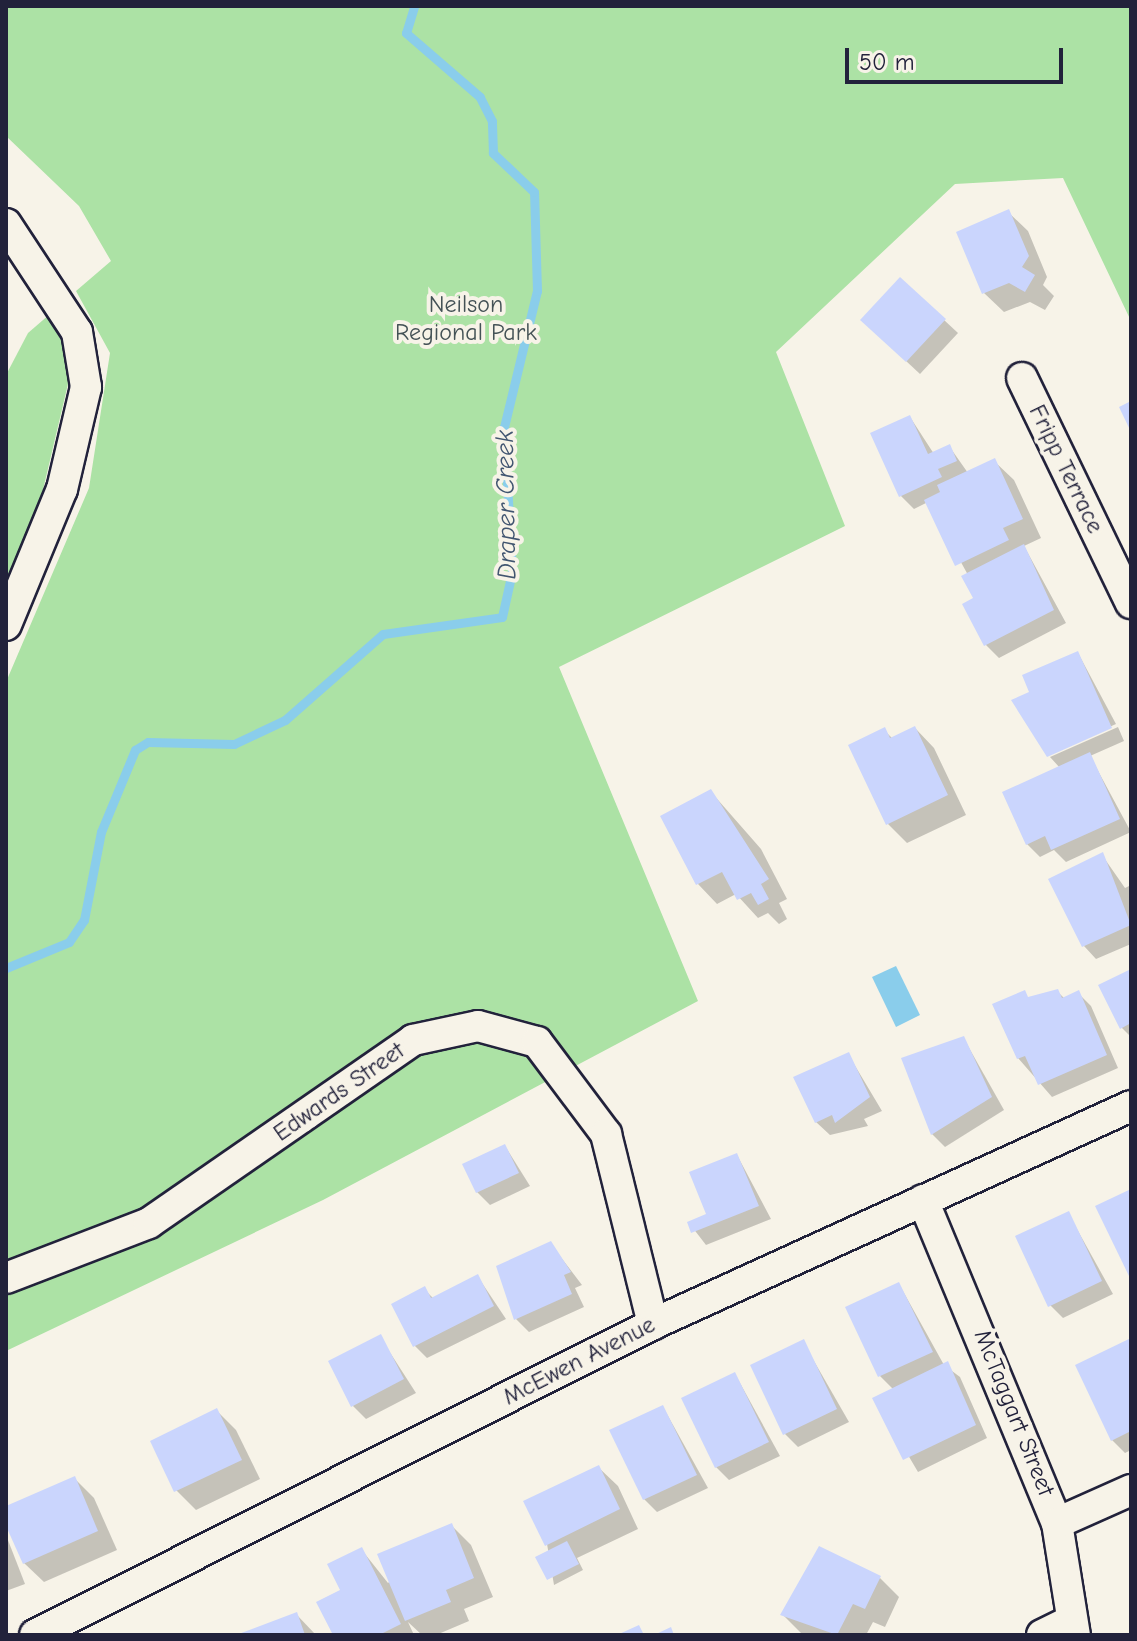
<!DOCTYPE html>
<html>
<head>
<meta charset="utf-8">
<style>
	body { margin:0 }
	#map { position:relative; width:1137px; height:1641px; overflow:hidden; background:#f7f3e8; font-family:"Comic Neue",sans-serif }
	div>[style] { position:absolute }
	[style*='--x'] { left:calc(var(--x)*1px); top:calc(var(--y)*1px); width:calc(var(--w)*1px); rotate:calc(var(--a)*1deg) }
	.green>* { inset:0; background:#ace2a5 }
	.water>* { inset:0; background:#8acdeb }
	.shadow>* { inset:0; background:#0003 }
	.stream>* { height:9px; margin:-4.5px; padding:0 4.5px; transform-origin:4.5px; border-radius:4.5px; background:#8acdeb }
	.building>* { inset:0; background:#cad5fd }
	.roads { filter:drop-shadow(2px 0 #22223b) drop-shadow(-2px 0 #22223b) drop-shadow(0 2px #22223b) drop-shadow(0 -2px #22223b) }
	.minor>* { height:30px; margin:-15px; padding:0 15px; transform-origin:15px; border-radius:15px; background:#f7f3e8 }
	span { translate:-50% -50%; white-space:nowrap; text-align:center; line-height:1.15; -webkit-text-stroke:8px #f7f3e8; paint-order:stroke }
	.park-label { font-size:24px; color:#445256 }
	.street-label { font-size:24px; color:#22223b }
	.water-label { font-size:26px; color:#415570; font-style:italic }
	.frame { position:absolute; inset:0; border:8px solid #22223b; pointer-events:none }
	.scale { position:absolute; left:845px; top:48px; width:218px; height:36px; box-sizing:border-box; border:4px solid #22223b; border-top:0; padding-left:10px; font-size:24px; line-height:28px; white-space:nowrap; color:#22223b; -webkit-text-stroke:6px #f7f3e8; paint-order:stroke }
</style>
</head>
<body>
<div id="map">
	<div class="green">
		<i style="clip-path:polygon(6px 6px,1131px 6px,1131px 321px,1063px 178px,955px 184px,776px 352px,845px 526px,559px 667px,698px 1001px,323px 1200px,6px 1351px,6px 682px,89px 488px,110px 353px,76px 291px,111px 261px,79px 206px,6px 136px)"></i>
		<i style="clip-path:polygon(50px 314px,72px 367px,38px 511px,6px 579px,6px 375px,28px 333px)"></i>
	</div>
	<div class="water">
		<i style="clip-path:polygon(896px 966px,920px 1015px,896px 1027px,872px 977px)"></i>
	</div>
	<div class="shadow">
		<i style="clip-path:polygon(1008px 212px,1028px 231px,1047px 277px,1043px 285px,1054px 296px,1045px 310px,1030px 302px,1004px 312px,984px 293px)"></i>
		<i style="clip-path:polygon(900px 279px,958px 333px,920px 374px,876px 333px)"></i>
		<i style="clip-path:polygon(910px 417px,934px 454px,949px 446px,968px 473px,994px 461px,1014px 480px,1041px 538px,1024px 546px,1066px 623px,999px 658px,986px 645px,968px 575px,928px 502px,914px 509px,901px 496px)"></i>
		<i style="clip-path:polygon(1078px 653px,1116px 724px,1049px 754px,1032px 693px)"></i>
		<i style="clip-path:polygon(1118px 727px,1124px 741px,1090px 756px,1131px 832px,1066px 862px,1054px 850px,1040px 857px,1027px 844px,1060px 768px,1050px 757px)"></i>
		<i style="clip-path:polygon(915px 728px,934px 748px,966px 815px,907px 843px,888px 824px,884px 730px,893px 739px)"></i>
		<i style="clip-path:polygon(711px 792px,761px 849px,787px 899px,779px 903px,787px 919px,779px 924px,768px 913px,758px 918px,736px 894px,717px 904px,698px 884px,662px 817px)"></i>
		<i style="clip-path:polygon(1102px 855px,1125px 888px,1131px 885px,1131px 944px,1096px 959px,1084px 946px)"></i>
		<i style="clip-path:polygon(1131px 971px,1131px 1037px,1122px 1028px)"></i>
		<i style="clip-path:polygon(1058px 992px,1065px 999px,1078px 993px,1091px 1006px,1118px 1068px,1052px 1097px,1018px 1058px)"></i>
		<i style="clip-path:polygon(964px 1039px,1004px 1110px,945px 1147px,932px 1134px)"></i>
		<i style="clip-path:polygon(848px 1054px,882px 1111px,864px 1119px,868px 1126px,830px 1135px,816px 1122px)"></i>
		<i style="clip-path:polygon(505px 1146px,530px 1186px,490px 1205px,477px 1192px)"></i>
		<i style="clip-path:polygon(737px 1155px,771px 1219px,706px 1245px,689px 1223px,709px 1215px)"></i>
		<i style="clip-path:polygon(1068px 1213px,1113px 1294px,1063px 1318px,1050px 1305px)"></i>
		<i style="clip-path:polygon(550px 1243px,582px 1285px,575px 1288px,584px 1307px,529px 1332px,516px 1319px)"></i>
		<i style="clip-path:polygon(478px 1277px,506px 1319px,427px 1358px,414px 1345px,424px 1289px,434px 1299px)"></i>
		<i style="clip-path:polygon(899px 1284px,944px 1365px,960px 1377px,987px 1438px,918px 1472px,875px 1399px,894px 1390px,880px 1376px)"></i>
		<i style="clip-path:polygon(380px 1337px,416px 1393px,366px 1419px,353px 1406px)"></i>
		<i style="clip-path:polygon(1131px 1340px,1131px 1450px,1125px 1453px,1112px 1440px)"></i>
		<i style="clip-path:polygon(803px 1342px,849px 1422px,798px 1447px,785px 1434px)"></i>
		<i style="clip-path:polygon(735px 1374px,780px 1456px,729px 1480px,716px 1467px)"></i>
		<i style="clip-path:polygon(663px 1407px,708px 1488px,657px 1512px,644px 1499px)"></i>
		<i style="clip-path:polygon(217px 1411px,236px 1430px,260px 1479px,196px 1510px,176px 1490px)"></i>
		<i style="clip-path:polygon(598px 1467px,618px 1486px,638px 1529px,577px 1558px,583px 1570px,554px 1585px,547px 1544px)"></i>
		<i style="clip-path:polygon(74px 1478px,94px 1498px,117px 1550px,44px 1582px,24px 1563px,6px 1508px)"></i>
		<i style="clip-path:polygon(451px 1525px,471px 1545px,493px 1597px,464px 1609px,469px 1621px,436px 1635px,422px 1635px,408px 1622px,414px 1635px,335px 1635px,343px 1590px,361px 1549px,388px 1583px)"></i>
		<i style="clip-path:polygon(6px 1535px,25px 1584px,6px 1591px)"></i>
		<i style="clip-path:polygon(880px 1578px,899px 1597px,885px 1627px,873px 1622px,866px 1635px,803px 1635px,783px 1615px)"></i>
		<i style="clip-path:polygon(296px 1614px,316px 1635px,241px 1635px)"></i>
	</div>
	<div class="stream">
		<i style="--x:6;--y:968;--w:68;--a:-22.4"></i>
		<i style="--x:69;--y:942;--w:27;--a:-56"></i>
		<i style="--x:84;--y:920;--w:90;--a:-79.1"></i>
		<i style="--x:101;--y:832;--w:89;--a:-67.5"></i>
		<i style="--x:135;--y:750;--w:15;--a:-32"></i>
		<i style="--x:148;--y:742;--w:86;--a:1.3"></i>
		<i style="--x:234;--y:744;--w:56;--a:-25.2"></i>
		<i style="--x:285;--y:720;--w:130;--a:-41.3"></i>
		<i style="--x:383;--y:634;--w:120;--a:-8.1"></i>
		<i style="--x:502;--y:617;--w:46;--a:-77.5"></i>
		<i style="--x:512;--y:572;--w:145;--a:-93.2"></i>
		<i style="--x:504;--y:427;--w:140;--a:-76.4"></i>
		<i style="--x:537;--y:291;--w:99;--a:-91.7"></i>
		<i style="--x:534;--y:192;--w:57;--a:-136.4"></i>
		<i style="--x:493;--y:153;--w:32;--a:-92"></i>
		<i style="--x:492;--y:121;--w:27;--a:-117"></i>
		<i style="--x:480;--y:97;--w:98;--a:-139.1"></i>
		<i style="--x:406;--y:33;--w:28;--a:-73"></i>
	</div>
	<div class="building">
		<i style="clip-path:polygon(1009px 209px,1029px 256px,1022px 267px,1035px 275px,1025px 292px,1009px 283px,982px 294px,956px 232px)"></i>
		<i style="clip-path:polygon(900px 277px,946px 319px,906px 362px,860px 320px)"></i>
		<i style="clip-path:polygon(1131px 401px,1131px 432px,1119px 407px)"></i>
		<i style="clip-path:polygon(910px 415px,928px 454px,950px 444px,957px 461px,938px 469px,942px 477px,899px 497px,870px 433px)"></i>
		<i style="clip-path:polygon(995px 458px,1023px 519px,1003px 528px,1009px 540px,955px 566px,924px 500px,940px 492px,937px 485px)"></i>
		<i style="clip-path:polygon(1024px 544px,1054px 610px,984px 646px,962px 604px,973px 598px,961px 576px)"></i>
		<i style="clip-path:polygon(1078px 651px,1112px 728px,1047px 757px,1011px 700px,1029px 692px,1022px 675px)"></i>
		<i style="clip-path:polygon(915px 726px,948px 795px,886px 825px,848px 745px,885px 727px,890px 738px)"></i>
		<i style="clip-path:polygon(1090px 752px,1120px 819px,1051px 850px,1045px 836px,1026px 845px,1002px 792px)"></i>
		<i style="clip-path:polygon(711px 789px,769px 879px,761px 884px,769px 899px,758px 905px,751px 893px,737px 900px,722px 872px,696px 885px,660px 816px)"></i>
		<i style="clip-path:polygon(1103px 852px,1131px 925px,1082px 947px,1048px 879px)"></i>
		<i style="clip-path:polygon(1131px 969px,1131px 1023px,1120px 1029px,1098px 985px)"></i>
		<i style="clip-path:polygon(1058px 989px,1062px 998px,1079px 990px,1107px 1055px,1038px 1085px,1025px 1056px,1017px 1059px,992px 1004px,1025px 990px,1028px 997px)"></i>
		<i style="clip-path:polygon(964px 1036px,992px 1097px,931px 1135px,901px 1058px)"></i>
		<i style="clip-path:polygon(849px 1052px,870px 1097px,835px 1123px,832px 1115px,815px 1123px,793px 1077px)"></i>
		<i style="clip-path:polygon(505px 1144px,519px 1173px,476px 1193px,462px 1164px)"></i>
		<i style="clip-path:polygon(737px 1153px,759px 1206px,691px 1233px,687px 1222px,706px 1214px,689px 1172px)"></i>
		<i style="clip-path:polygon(1131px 1189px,1131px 1275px,1129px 1276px,1095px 1206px)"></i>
		<i style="clip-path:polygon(1069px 1211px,1102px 1281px,1048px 1307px,1015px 1236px)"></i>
		<i style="clip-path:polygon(551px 1241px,571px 1272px,564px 1275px,572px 1294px,514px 1320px,496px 1266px)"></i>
		<i style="clip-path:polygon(478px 1274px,494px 1306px,413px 1347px,391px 1304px,425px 1286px,431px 1298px)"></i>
		<i style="clip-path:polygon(899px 1282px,933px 1352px,878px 1377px,845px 1307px)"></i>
		<i style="clip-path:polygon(381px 1334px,404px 1379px,351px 1407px,328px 1361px)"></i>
		<i style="clip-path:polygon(1131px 1338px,1131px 1431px,1111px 1441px,1075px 1365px)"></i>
		<i style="clip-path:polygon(804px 1339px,837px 1409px,783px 1435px,750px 1365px)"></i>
		<i style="clip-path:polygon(948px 1361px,976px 1425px,903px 1460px,872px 1398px)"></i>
		<i style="clip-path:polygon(735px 1372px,769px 1442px,715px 1468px,681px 1398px)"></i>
		<i style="clip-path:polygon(663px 1405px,697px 1475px,643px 1500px,609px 1430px)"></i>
		<i style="clip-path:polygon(217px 1408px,242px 1460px,174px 1492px,150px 1441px)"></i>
		<i style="clip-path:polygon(599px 1465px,620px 1509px,545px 1546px,523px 1501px)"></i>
		<i style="clip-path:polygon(75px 1476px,98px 1531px,23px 1564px,6px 1526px,6px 1506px)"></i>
		<i style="clip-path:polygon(452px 1523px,474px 1578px,446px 1590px,451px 1602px,405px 1621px,377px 1554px)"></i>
		<i style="clip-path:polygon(567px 1541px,579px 1564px,547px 1580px,535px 1557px)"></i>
		<i style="clip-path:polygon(819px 1546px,881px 1576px,865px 1609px,853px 1604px,837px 1635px,780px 1615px)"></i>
		<i style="clip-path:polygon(362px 1547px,401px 1624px,379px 1635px,333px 1635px,316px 1602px,340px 1590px,327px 1564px)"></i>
		<i style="clip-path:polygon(297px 1612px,305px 1635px,236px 1635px)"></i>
		<i style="clip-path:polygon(639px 1625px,644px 1635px,617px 1635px)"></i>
		<i style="clip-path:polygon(671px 1627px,674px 1635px,654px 1635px)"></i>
	</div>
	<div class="roads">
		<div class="minor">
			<i style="--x:6;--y:224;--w:129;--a:56.7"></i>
			<i style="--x:77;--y:332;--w:56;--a:80.7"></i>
			<i style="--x:86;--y:387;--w:105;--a:103.2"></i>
			<i style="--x:62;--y:489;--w:147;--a:112.4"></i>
			<i style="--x:1022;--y:378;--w:250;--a:64.2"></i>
			<i style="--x:923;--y:1200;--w:350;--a:67.5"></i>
			<i style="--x:1057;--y:1523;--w:113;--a:80.9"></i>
			<i style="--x:6;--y:1278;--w:153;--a:-21"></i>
			<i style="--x:149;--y:1223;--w:321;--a:-34.7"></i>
			<i style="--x:413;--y:1040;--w:66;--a:-12.2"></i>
			<i style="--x:478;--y:1026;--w:61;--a:15.2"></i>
			<i style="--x:537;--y:1042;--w:115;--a:53.1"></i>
			<i style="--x:606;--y:1134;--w:196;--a:76.1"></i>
			<i style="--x:1057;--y:1523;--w:81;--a:-24"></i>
			<i style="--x:35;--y:1635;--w:692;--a:-26.71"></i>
			<i style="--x:653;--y:1324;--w:525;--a:-24.52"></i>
			<i style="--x:1042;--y:1635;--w:30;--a:-26"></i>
		</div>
	</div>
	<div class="park-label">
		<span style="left:466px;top:319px">Neilson<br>Regional Park</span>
	</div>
	<div class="street-label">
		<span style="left:1066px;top:469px;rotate:64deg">Fripp Terrace</span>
		<span style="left:339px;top:1092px;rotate:-35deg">Edwards Street</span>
		<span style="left:579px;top:1361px;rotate:-27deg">McEwen Avenue</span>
		<span style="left:1014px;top:1413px;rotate:68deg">McTaggart Street</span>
	</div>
	<div class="water-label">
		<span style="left:507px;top:505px;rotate:-91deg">Draper Creek</span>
	</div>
	<div class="frame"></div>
	<div class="scale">50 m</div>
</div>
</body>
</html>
